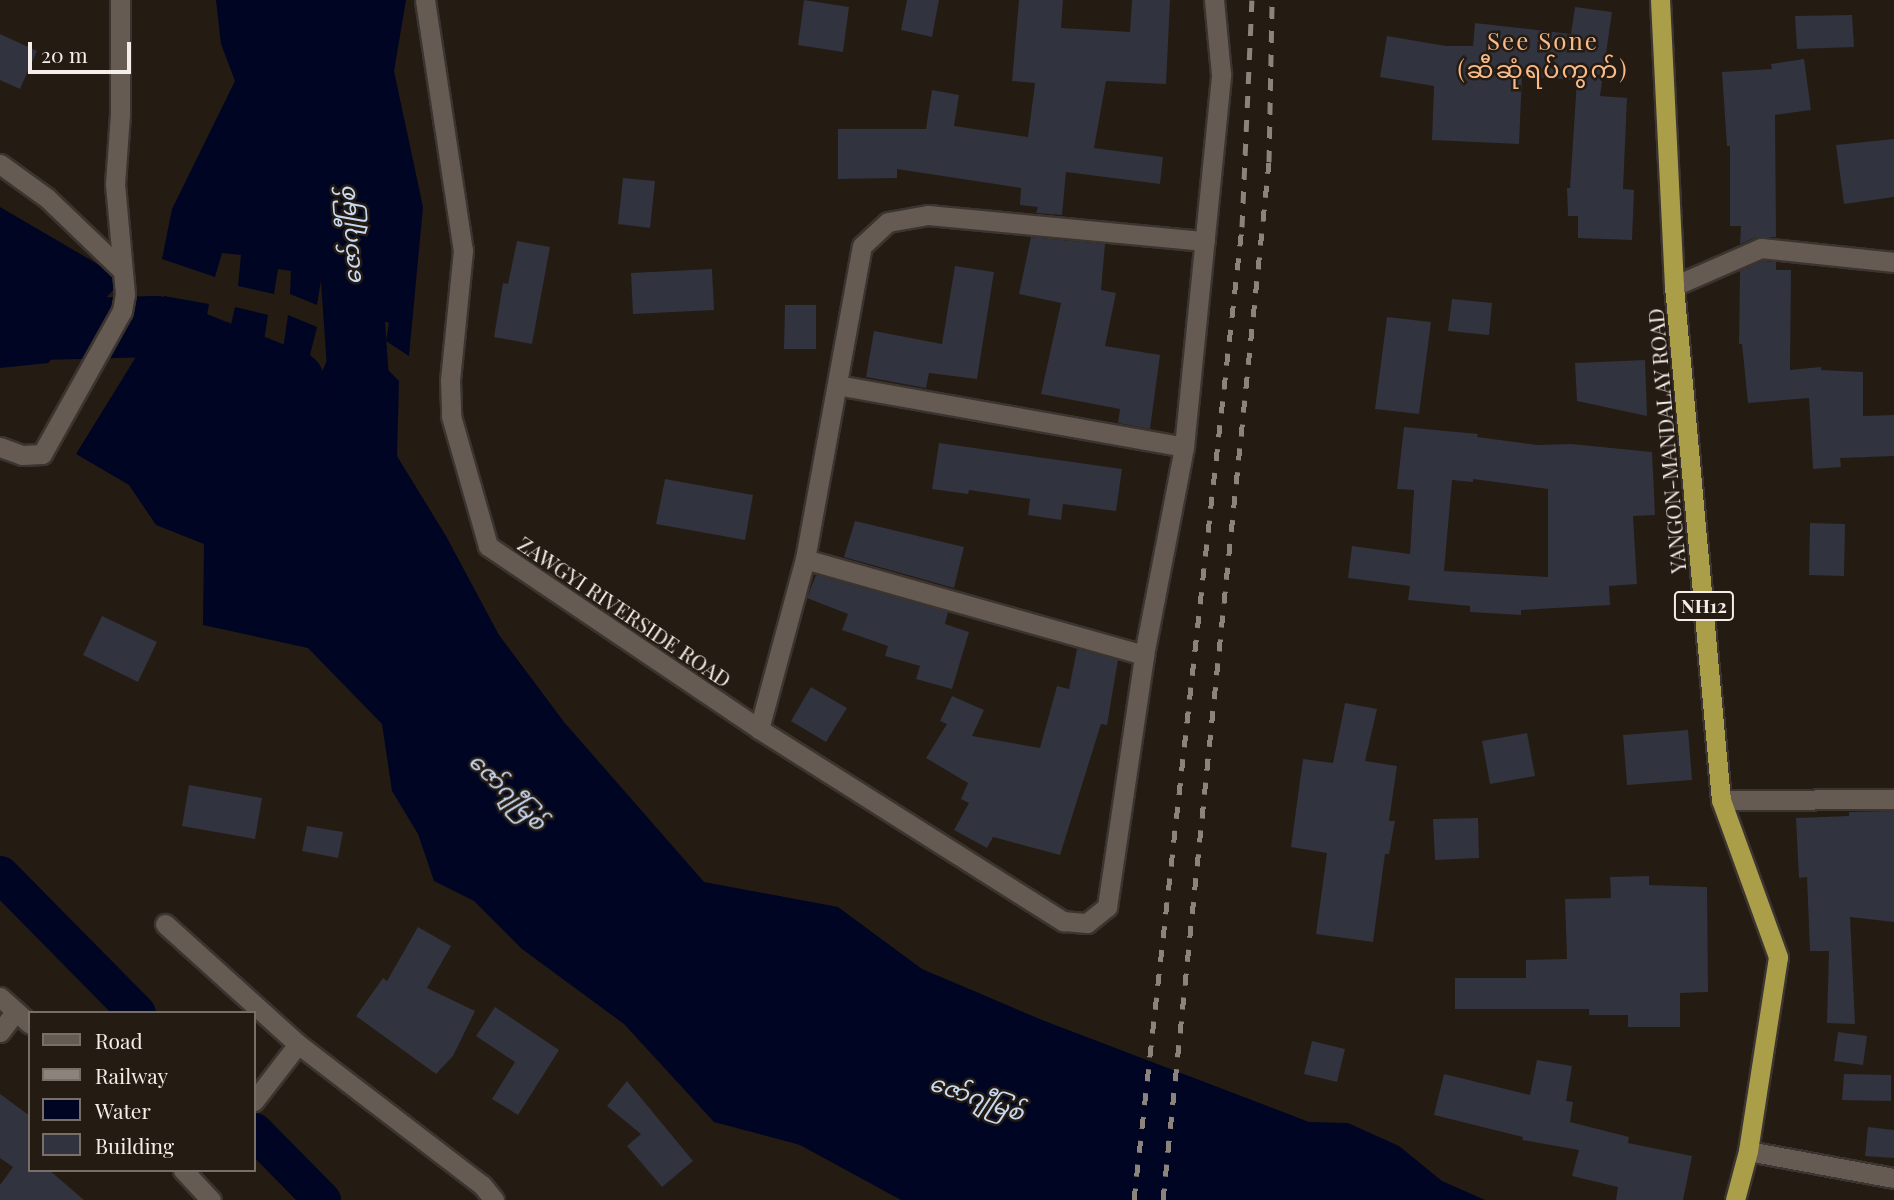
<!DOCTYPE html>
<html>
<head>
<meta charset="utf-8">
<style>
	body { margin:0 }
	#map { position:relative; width:1894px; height:1200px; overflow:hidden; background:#241b13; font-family:"Playfair Display","Noto Sans Myanmar",serif }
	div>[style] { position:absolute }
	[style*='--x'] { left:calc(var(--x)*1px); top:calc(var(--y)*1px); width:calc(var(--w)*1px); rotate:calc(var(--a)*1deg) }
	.water>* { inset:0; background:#000523 }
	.canal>* { height:37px; margin:-18.5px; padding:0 18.5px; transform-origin:18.5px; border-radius:18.5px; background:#000523 }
	.river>* { height:61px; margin:-30.5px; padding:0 30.5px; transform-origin:30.5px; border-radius:30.5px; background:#000523 }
	.building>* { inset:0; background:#31333e }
	.roads { filter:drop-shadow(2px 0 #3b3430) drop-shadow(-2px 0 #3b3430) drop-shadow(0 2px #3b3430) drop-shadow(0 -2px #3b3430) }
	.minor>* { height:19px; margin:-9.5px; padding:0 9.5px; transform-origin:9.5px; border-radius:9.5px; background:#665b52 }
	.tertiary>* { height:19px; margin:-9.5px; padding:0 9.5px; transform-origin:9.5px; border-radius:9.5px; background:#665b52 }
	.trunk>* { height:19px; margin:-9.5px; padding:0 9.5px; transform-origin:9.5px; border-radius:9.5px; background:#ab9e48 }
	.rail>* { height:5px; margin-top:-2.5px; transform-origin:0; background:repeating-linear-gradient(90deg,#8b837c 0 12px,transparent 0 24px) }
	span { translate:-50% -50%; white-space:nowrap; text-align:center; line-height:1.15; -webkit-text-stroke:5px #241b13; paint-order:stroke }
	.shield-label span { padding:2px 5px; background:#241b13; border:2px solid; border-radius:5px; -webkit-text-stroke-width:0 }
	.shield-label { font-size:19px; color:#f4ede8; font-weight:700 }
	.street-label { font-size:21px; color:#f4ede8 }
	.water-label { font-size:23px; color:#c8daf3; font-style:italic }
	.quarter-label { font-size:24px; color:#fbba87; letter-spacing:2px }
	.legend { position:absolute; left:28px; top:1011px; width:228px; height:161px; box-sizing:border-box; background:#241b13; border:2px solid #776f68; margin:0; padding:9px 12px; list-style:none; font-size:21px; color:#f4ede8 }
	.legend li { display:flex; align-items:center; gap:14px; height:35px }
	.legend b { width:35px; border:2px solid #776f68 }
	.scale { position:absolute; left:28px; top:42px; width:103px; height:32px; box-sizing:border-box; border:4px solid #f4ede8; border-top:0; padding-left:9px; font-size:21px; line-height:24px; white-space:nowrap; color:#f4ede8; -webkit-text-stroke:5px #241b13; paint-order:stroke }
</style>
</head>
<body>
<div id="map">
	<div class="water">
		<i style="clip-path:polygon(216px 0,406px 0,394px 71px,423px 207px,409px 356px,386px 341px,389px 323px,371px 317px,368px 328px,342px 312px,347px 294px,321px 280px,317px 305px,290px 294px,291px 271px,278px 269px,274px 294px,238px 286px,241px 255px,222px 253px,215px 277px,162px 259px,172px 209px,235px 81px,221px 44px)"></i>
		<i style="clip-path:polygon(0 207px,123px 279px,48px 363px,0 368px)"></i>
		<i style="clip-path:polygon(164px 296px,209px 304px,201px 348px,225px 351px,235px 307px,268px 315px,261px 359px,281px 363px,288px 315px,317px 327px,306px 371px,320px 377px,338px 333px,361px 348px,347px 389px,366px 401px,376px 358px,399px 381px,397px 456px,446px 536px,499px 635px,564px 722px,704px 882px,838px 907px,922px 969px,1042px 1020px,1309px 1122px,1348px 1123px,1399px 1146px,1442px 1181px,1485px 1200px,901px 1200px,800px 1145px,714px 1122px,624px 1024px,522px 949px,474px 901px,434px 881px,418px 834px,392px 791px,382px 724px,308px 648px,203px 625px,204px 544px,156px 525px,129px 485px,76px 454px,155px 326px,164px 307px)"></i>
	</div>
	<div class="canal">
		<i style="--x:0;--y:874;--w:195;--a:45.4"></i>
		<i style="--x:254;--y:1131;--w:97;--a:45.4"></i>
	</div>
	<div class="river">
		<i style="--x:348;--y:237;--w:170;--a:86"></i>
		<i style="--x:360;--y:407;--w:74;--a:93.9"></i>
		<i style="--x:0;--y:330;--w:155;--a:-1.5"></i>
		<i style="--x:155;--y:326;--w:149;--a:21.6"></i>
	</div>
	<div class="building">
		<i style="clip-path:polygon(804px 0,849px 7px,843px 52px,798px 45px)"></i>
		<i style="clip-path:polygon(907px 0,939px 0,932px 37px,901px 30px)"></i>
		<i style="clip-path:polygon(1019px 0,1063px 0,1061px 28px,1130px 32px,1132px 0,1170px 0,1166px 84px,1106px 81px,1094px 148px,1163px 157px,1160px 184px,1066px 172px,1062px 215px,1036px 213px,1038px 207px,1020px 205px,1021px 188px,897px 169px,897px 178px,838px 179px,838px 129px,926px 129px,932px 90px,959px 95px,954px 126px,1028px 137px,1035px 83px,1012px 81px)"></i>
		<i style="clip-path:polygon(1575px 7px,1612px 12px,1600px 96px,1627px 98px,1623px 189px,1634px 190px,1632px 240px,1578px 238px,1578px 216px,1568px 216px,1567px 188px,1570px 188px,1577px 80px,1522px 76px,1519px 144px,1432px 140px,1434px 86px,1380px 77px,1387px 36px,1446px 46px,1473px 46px,1475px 23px,1571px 34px)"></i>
		<i style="clip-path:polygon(1852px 15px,1854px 47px,1797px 49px,1795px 16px)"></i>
		<i style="clip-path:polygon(0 34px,37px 51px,20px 89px,0 80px)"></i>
		<i style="clip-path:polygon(1804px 59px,1811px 110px,1775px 115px,1776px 237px,1757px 237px,1740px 244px,1741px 226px,1730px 226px,1730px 146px,1727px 146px,1722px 72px,1772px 69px,1771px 64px)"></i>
		<i style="clip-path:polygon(1894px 139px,1894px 197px,1844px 204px,1836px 145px)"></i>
		<i style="clip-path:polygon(623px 178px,655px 181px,650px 228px,618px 224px)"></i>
		<i style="clip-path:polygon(1031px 237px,1105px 244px,1101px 290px,1116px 293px,1105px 346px,1160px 355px,1150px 429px,1118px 423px,1120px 409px,1041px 394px,1061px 303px,1019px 294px)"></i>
		<i style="clip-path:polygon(517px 241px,550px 247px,532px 344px,494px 337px,503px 283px,508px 284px)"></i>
		<i style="clip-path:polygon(1763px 261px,1776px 262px,1776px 270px,1791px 270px,1790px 370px,1821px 367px,1821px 370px,1863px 372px,1863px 416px,1894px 415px,1894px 456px,1840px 458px,1841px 467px,1813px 469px,1809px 398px,1748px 403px,1742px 344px,1739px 344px,1740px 271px)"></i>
		<i style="clip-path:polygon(955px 266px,994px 272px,977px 379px,929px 373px,926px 388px,866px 377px,874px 331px,942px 344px)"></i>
		<i style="clip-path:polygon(712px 269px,714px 310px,633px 314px,631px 273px)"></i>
		<i style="clip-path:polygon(1452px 299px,1492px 303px,1489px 335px,1448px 331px)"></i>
		<i style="clip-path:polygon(785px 305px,816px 305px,816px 349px,784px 349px)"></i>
		<i style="clip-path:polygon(1387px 317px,1431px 322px,1419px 414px,1375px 409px)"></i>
		<i style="clip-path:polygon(1645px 360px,1647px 416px,1577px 401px,1575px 363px)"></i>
		<i style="clip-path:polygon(evenodd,1404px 427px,1478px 434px,1477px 437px,1537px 445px,1571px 444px,1652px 452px,1655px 515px,1633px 516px,1637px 584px,1609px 586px,1610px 605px,1521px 610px,1521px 615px,1470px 612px,1470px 606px,1408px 600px,1410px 586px,1348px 578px,1352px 546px,1410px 554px,1414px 490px,1397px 489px,1404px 427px,1473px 479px,1548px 489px,1548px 577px,1444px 571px,1452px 480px,1473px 482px,1473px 479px)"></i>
		<i style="clip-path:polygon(939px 443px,1122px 469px,1116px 511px,1063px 504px,1061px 520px,1028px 515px,1030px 499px,969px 490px,968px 494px,932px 489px)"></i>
		<i style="clip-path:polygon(665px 479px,753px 495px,745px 540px,656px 524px)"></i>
		<i style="clip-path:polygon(855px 521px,964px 547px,954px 588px,844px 557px)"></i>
		<i style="clip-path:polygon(1810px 523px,1845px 524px,1844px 576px,1809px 575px)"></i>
		<i style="clip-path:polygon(816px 575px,948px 612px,945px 624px,969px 632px,952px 689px,916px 679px,920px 666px,885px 656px,888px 646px,842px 630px,848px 614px,807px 598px)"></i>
		<i style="clip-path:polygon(102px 616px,157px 642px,138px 682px,83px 655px)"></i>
		<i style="clip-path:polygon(1077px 649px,1118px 660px,1107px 725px,1101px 724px,1060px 855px,993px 837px,987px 848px,954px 830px,969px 803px,961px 799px,968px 783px,926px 758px,947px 724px,940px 721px,952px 696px,984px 710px,972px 736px,1040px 748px,1057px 686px,1069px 689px)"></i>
		<i style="clip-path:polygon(811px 687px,847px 708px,826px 742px,791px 721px)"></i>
		<i style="clip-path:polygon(1345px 703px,1377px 709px,1365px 761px,1397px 766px,1389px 821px,1395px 821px,1389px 854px,1385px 854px,1373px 942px,1316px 934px,1327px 853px,1291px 847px,1303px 759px,1333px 763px)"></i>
		<i style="clip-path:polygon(1688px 730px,1692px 780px,1627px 785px,1623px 735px)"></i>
		<i style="clip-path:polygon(1527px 733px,1535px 776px,1490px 784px,1482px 741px)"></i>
		<i style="clip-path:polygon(189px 785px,262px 798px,255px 839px,182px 826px)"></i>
		<i style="clip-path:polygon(1894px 811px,1894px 922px,1850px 917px,1855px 1024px,1827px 1023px,1829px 951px,1810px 951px,1807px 877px,1799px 878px,1796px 818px,1849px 816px,1849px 812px)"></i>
		<i style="clip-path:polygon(1478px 818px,1479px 858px,1435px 860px,1433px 819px)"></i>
		<i style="clip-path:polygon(307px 826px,343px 832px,338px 858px,302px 851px)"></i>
		<i style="clip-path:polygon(1649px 876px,1649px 885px,1707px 887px,1708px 992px,1680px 993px,1680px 1027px,1628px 1027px,1628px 1015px,1589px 1015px,1589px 1009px,1455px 1009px,1455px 978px,1526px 978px,1526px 960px,1567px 959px,1565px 899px,1611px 898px,1610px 877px)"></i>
		<i style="clip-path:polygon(418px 927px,451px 946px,427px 988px,475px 1011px,453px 1056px,436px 1074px,356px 1016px,383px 978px,387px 981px)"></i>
		<i style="clip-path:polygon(495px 1007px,559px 1050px,518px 1115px,492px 1099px,515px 1062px,476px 1036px)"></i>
		<i style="clip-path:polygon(1838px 1032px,1867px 1036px,1863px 1065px,1834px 1061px)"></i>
		<i style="clip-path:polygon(1312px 1041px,1345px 1049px,1337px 1082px,1304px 1074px)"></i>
		<i style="clip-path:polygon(1537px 1060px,1572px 1066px,1566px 1101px,1573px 1102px,1570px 1122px,1629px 1137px,1628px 1143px,1692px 1156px,1683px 1200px,1616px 1200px,1618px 1187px,1572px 1176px,1579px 1150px,1522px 1140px,1523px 1137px,1434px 1115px,1444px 1074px,1530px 1095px)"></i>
		<i style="clip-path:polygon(1844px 1074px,1891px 1075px,1891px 1101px,1842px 1100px)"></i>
		<i style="clip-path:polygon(627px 1081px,693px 1161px,662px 1187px,627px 1146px,641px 1134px,607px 1106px)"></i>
		<i style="clip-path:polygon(0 1094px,30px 1116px,30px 1170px,49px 1170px,84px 1200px,0 1200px,0 1185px,13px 1167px,0 1158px)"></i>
		<i style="clip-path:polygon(1868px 1127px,1894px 1130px,1894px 1158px,1865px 1156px)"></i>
	</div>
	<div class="roads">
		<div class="minor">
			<i style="--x:425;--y:0;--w:253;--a:81.4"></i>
			<i style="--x:463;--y:250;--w:131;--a:95.7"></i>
			<i style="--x:450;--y:380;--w:36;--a:88"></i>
			<i style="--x:451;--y:416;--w:135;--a:74.1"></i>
			<i style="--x:488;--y:546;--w:327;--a:34"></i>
			<i style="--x:759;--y:729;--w:360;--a:32.3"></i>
			<i style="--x:1063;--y:921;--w:24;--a:5"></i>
			<i style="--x:1087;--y:923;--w:26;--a:-39"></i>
			<i style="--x:1107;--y:907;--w:255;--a:-81.6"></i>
			<i style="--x:1144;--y:655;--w:212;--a:-79.1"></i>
			<i style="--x:1184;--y:447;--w:375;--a:-84.3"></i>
			<i style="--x:1221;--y:74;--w:74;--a:-95.4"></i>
			<i style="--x:0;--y:164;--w:58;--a:35.9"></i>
			<i style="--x:47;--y:198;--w:103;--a:43.8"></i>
			<i style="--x:1674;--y:286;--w:95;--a:-23.6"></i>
			<i style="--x:1761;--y:248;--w:134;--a:6"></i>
			<i style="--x:837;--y:385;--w:352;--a:10.1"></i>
			<i style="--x:0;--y:447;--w:23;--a:20"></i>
			<i style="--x:22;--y:455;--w:20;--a:-3"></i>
			<i style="--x:42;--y:454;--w:164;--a:-60.8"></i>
			<i style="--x:122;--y:311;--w:17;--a:-80"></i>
			<i style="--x:125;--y:294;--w:110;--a:-95.2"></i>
			<i style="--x:115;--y:184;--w:70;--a:-85.9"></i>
			<i style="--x:120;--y:114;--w:114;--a:-90"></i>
			<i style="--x:1144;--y:655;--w:352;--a:-164.2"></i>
			<i style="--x:805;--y:559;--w:318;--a:-79.7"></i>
			<i style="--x:862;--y:246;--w:35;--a:-43"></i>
			<i style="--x:888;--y:222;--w:41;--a:-9.9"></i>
			<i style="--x:928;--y:215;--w:278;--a:5.4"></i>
			<i style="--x:759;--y:729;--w:176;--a:-74.9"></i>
			<i style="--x:1721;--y:800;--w:173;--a:-0.3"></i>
			<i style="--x:165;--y:924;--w:179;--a:42.1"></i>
			<i style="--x:298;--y:1044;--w:232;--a:37.5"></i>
			<i style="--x:482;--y:1185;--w:19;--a:51"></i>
			<i style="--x:0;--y:1032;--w:26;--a:-53"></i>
			<i style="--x:254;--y:1101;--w:72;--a:-52.3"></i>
			<i style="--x:1748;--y:1151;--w:148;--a:10.5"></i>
		</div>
		<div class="tertiary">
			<i style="--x:0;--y:997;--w:40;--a:42"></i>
			<i style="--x:183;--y:1170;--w:41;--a:47"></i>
		</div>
		<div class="trunk">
			<i style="--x:1660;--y:0;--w:286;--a:87.2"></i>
			<i style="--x:1674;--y:286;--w:516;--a:84.78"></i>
			<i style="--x:1721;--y:800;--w:167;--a:70"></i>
			<i style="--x:1778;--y:957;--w:196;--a:98.8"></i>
			<i style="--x:1748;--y:1151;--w:51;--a:104.9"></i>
		</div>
	</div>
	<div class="rail">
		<i style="--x:1134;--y:1200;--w:979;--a:-83.67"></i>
		<i style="--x:1242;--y:227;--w:227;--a:-87.5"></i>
		<i style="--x:1163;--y:1200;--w:1043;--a:-84.17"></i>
		<i style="--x:1269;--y:162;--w:162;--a:-88.9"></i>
	</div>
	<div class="shield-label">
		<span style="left:1704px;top:606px">NH12</span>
	</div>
	<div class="street-label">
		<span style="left:1666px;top:441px;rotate:-95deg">YANGON-MANDALAY ROAD</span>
		<span style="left:625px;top:611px;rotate:34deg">ZAWGYI RIVERSIDE ROAD</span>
	</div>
	<div class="water-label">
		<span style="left:349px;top:236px;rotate:-94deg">ဇော်ဂျီမြစ်</span>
		<span style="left:508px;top:791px;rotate:45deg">ဇော်ဂျီမြစ်</span>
		<span style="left:977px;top:1097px;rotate:19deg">ဇော်ဂျီမြစ်</span>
	</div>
	<div class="quarter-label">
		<span style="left:1543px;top:55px">See Sone<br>(ဆီဆုံရပ်ကွက်)</span>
	</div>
	<ul class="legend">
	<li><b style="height:9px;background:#665b52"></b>Road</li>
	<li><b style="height:9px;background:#8b837c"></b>Railway</li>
	<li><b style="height:19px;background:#000523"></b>Water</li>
	<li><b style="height:19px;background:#31333e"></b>Building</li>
	</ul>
	<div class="scale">20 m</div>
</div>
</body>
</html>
